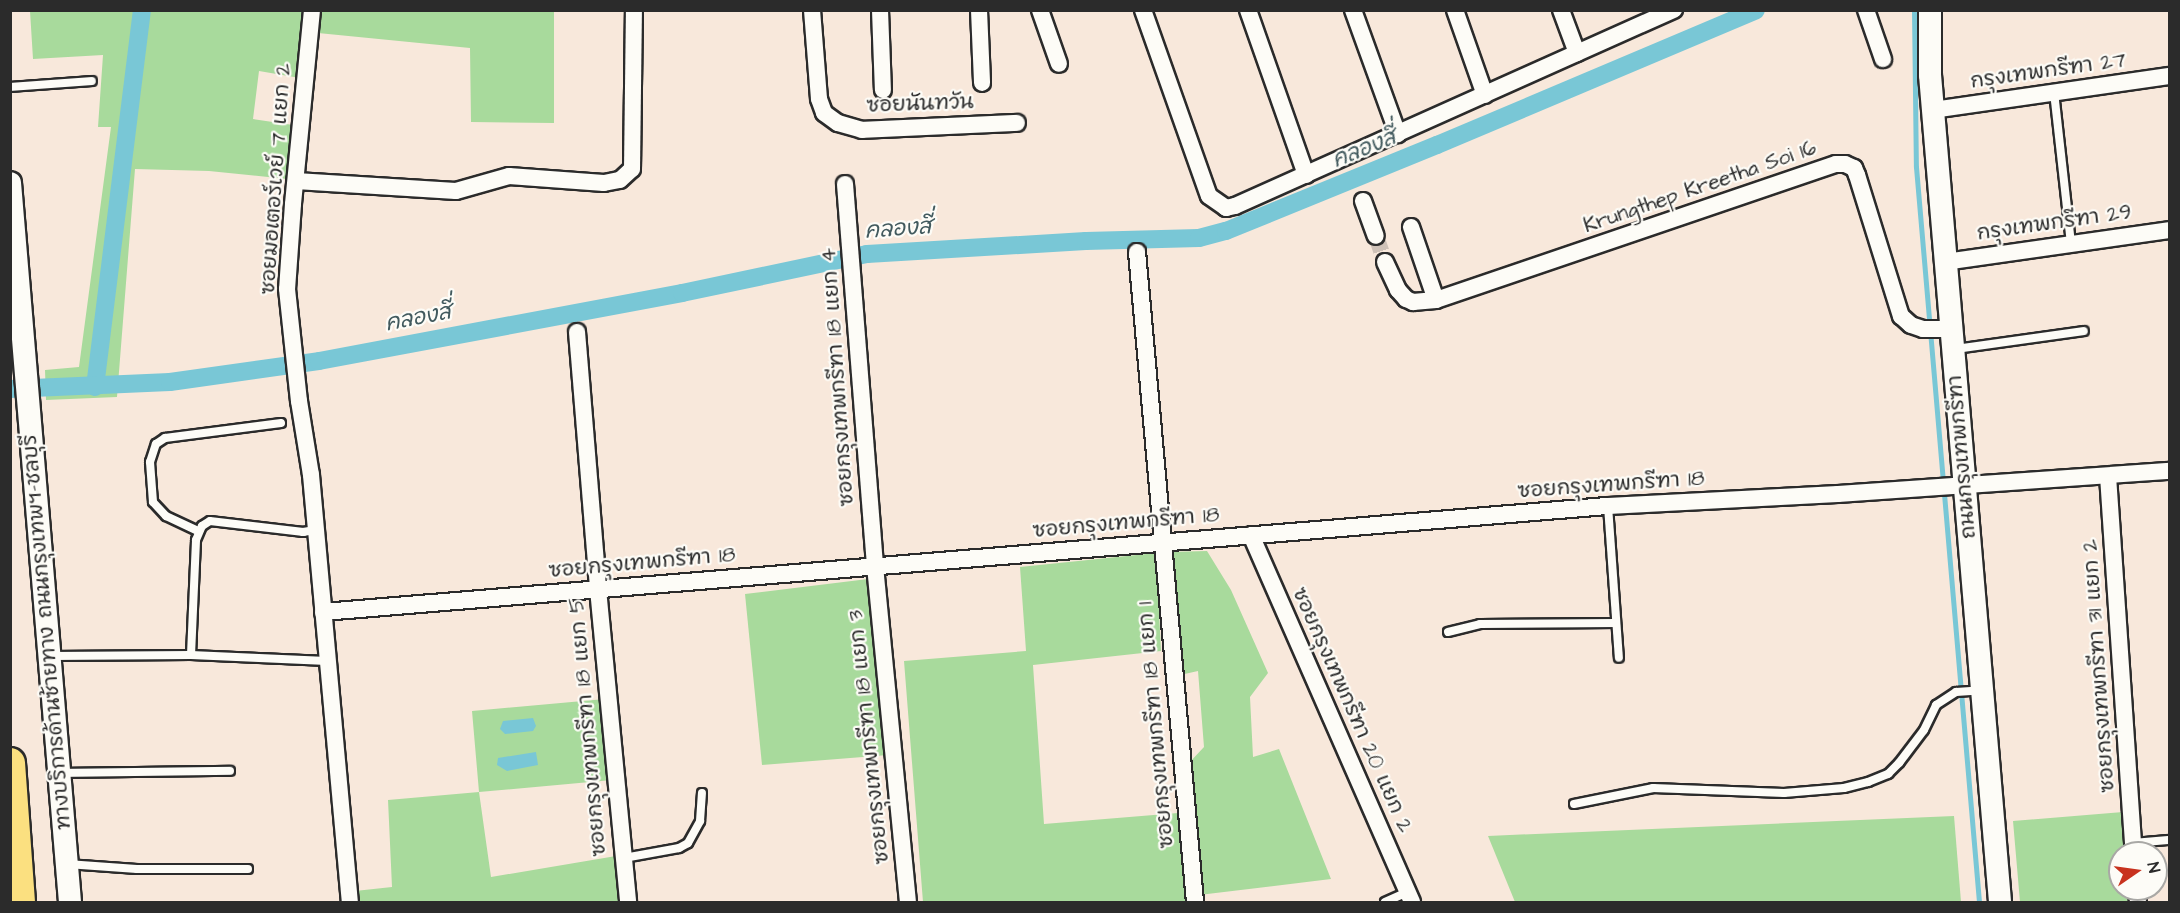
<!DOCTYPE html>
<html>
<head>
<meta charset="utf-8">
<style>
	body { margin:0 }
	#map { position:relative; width:2180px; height:913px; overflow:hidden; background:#f8e8db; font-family:"Architects Daughter","Playpen Sans Thai",sans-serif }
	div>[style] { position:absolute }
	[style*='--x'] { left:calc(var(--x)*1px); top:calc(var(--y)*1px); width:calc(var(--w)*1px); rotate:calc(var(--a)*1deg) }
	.green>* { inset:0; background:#a8da9c }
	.water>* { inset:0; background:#79c7d6 }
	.stream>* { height:5px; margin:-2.5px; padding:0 2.5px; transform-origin:2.5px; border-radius:2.5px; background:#79c7d6 }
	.canal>* { height:18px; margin:-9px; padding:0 9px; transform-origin:9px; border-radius:9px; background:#79c7d6 }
	.street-tunnel>* { height:16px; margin-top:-8px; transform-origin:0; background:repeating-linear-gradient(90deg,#cfc2b8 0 16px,transparent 0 24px) }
	.roads { filter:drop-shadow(2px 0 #2b2b2b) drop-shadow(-2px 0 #2b2b2b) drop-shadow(0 2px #2b2b2b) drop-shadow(0 -2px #2b2b2b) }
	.lane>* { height:8px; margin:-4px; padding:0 4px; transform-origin:4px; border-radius:4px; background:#fdfcf7 }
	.street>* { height:16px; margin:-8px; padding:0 8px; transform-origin:8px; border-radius:8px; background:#fdfcf7 }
	.secondary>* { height:22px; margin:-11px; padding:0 11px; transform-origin:11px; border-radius:11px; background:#fdfcf7 }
	.highway>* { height:30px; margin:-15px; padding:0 15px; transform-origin:15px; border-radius:15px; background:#fbe080 }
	span { translate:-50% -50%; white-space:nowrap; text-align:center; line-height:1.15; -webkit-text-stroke:4.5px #fdfcf7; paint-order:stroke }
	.street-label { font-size:21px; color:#2b2b2b }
	.water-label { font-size:22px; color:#425a5e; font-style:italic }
	.frame { position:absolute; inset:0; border:12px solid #2b2b2b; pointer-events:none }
	.north { position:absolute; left:2108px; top:841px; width:60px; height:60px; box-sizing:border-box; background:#fdfcf7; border:2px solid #a9a8a5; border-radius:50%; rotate:77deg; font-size:16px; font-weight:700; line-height:24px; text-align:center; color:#2b2b2b }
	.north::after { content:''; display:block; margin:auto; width:21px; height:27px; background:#c8321e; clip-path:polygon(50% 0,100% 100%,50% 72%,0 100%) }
</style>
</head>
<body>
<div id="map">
	<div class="green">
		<i style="clip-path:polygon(30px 11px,305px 11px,300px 78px,259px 71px,253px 119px,293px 125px,287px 179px,209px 171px,135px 169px,117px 397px,46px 400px,45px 370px,79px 367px,111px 127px,98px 127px,103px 55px,33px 59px)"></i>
		<i style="clip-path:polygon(320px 11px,554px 11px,554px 123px,471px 122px,470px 48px,318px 33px)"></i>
		<i style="clip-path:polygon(1207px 551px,1231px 590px,1268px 673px,1250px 697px,1253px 757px,1279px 749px,1331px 879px,1199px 895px,1188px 764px,1204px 747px,1198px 671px,1180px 675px,1169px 552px)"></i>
		<i style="clip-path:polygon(1156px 553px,1161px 651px,1033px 665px,1044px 824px,1178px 813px,1189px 902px,923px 902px,904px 661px,1026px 651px,1020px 567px)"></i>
		<i style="clip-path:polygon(868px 579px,888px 755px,762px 765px,745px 594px)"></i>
		<i style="clip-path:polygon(605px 699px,612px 780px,479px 792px,491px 877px,616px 856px,620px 902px,356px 902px,355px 891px,392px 887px,388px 800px,479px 792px,472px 711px)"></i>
		<i style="clip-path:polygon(2123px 812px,2127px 853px,2120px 853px,2120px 889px,2130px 889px,2131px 902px,2020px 902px,2013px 821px)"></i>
		<i style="clip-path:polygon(1954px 816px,1961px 902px,1515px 902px,1488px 836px)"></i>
	</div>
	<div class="water">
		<i style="clip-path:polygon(533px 718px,536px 726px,533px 731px,505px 734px,500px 729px,503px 721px)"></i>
		<i style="clip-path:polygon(536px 752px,538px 765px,507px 771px,497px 765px,498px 758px)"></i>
	</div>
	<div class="stream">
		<i style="--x:1914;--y:10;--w:157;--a:89.3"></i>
		<i style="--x:1916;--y:167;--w:738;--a:85.1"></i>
	</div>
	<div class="canal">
		<i style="--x:95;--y:387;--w:380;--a:-82.9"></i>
		<i style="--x:10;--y:389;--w:160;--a:-2.5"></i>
		<i style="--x:170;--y:382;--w:150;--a:-8"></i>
		<i style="--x:319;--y:361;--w:369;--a:-10.6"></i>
		<i style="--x:682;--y:293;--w:189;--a:-11.9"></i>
		<i style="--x:867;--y:254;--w:219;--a:-3.4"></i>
		<i style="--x:1086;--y:241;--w:113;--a:-1.5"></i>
		<i style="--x:1199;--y:238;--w:28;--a:-15"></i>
		<i style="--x:1226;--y:231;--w:228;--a:-22.2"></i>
		<i style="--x:1437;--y:145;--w:346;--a:-22.9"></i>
	</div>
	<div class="street-tunnel">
		<i style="--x:1376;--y:236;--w:28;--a:71"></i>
	</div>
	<div class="roads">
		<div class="lane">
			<i style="--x:10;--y:87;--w:82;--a:-4.2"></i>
			<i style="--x:2054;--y:92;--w:153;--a:83.6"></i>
			<i style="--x:1956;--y:349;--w:129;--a:-8"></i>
			<i style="--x:1608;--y:506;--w:152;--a:85.9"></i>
			<i style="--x:198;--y:531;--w:35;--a:-155"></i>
			<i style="--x:166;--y:516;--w:19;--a:-133"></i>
			<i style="--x:153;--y:502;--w:40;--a:-94.3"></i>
			<i style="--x:150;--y:462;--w:19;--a:-72"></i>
			<i style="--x:156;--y:444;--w:11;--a:-34"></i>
			<i style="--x:165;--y:438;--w:117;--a:-7.4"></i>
			<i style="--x:1448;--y:632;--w:33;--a:-14"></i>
			<i style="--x:1480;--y:624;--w:136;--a:-0.4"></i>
			<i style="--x:191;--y:655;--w:115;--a:-87.5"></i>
			<i style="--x:196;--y:540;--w:15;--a:-67"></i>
			<i style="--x:202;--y:526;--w:9;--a:-32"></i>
			<i style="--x:210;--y:521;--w:94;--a:6.7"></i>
			<i style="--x:303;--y:532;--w:11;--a:-10"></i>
			<i style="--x:51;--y:656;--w:140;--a:-0.4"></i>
			<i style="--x:191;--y:655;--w:136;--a:2.5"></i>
			<i style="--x:60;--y:773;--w:170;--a:-0.7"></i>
			<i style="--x:1574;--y:804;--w:81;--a:-11.4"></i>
			<i style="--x:1653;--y:788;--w:131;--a:2.2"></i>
			<i style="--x:1784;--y:793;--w:60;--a:-4.8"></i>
			<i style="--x:1844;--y:788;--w:25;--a:-14"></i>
			<i style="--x:1868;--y:782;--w:22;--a:-22"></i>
			<i style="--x:1888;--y:774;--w:16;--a:-45"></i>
			<i style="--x:1899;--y:763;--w:41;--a:-52.9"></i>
			<i style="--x:1924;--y:730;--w:28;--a:-64"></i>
			<i style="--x:1936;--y:705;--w:24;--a:-33"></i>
			<i style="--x:1956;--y:692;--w:26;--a:-4"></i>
			<i style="--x:2134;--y:843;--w:36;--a:-5"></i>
			<i style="--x:624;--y:858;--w:56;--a:-10.3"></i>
			<i style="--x:679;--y:848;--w:10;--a:-29"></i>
			<i style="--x:688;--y:843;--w:25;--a:-61"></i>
			<i style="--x:700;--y:821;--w:28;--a:-86"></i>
			<i style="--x:67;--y:864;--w:70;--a:4.1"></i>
			<i style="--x:137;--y:869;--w:111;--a:0"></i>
			<i style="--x:1385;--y:902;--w:24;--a:-24"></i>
		</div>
		<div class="street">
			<i style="--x:312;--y:10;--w:195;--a:95.6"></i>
			<i style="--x:293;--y:204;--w:85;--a:94"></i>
			<i style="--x:287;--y:289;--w:113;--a:83.9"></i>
			<i style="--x:299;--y:401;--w:75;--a:80.8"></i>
			<i style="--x:311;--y:475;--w:429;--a:84.8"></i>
			<i style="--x:812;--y:10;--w:89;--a:85.5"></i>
			<i style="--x:819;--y:99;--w:15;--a:70"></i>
			<i style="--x:824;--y:113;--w:17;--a:36"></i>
			<i style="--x:838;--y:123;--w:25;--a:16"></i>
			<i style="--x:862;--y:130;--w:155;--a:-2.6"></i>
			<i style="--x:880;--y:10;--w:80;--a:87.9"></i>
			<i style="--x:979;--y:10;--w:73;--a:87.6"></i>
			<i style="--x:1040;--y:10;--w:57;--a:70.6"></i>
			<i style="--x:1143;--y:10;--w:197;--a:70.5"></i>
			<i style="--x:1209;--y:196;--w:21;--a:35"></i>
			<i style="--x:1226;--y:208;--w:9;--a:-13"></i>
			<i style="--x:1235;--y:206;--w:481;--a:-24.1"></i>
			<i style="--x:1248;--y:10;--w:175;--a:70.6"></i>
			<i style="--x:1353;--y:10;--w:132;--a:70.1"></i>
			<i style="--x:1455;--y:10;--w:90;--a:70.6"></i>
			<i style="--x:1561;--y:10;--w:46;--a:69.6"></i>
			<i style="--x:1866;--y:10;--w:52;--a:70.9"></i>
			<i style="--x:1933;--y:110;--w:239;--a:-8.2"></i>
			<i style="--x:296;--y:181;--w:160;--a:3.6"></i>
			<i style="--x:456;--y:191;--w:55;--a:-15.8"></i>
			<i style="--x:509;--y:176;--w:95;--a:4.2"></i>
			<i style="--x:604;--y:183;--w:16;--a:-11"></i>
			<i style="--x:620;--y:180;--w:16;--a:-43"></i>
			<i style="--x:632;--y:169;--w:159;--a:-89.3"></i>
			<i style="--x:845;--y:184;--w:383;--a:85.5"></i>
			<i style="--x:875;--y:566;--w:338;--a:84.4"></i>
			<i style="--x:1363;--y:201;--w:37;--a:70"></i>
			<i style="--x:1411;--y:227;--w:77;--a:71.1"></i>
			<i style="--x:1436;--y:300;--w:422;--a:-18.8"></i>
			<i style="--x:1836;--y:164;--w:9;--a:0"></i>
			<i style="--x:1845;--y:164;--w:10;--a:24"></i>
			<i style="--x:1854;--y:168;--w:8;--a:67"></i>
			<i style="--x:1857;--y:175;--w:148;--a:72.7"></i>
			<i style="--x:1901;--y:316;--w:13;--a:42"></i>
			<i style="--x:1911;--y:325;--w:13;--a:18"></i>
			<i style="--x:1923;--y:329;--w:27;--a:0"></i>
			<i style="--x:1137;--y:252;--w:653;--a:84.9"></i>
			<i style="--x:1385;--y:262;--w:31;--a:65"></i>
			<i style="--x:1398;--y:290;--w:12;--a:48"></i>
			<i style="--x:1406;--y:299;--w:8;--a:23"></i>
			<i style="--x:1413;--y:302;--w:23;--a:-5"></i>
			<i style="--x:1945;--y:262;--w:227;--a:-8.1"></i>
			<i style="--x:577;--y:332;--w:258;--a:85.3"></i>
			<i style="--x:598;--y:589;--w:314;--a:84.5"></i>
			<i style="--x:2108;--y:476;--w:378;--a:86.1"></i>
			<i style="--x:1251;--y:535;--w:401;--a:66.3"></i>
			<i style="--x:323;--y:612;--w:1289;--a:-4.72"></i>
			<i style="--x:1608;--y:506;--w:230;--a:-3"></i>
			<i style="--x:1838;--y:494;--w:333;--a:-4"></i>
			<i style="--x:2137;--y:889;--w:13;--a:86"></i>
		</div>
		<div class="secondary">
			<i style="--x:1930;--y:10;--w:65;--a:90"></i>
			<i style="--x:1930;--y:75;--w:830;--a:85.16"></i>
			<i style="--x:10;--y:183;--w:721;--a:85.23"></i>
		</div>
		<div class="highway">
			<i style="--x:10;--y:763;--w:139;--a:85.9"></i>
		</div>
	</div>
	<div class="street-label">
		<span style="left:2048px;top:71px;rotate:-8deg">กรุงเทพกรีฑา 27</span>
		<span style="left:920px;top:104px;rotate:-2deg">ซอยนันทวัน</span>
		<span style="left:276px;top:179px;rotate:-86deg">ซอยมอเตอร์เวย์ 7 แยก 2</span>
		<span style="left:1700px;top:187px;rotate:-19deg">Krungthep Kreetha Soi 16</span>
		<span style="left:2054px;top:223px;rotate:-8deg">กรุงเทพกรีฑา 29</span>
		<span style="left:838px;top:377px;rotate:-94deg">ซอยกรุงเทพกรีฑา 18 แยก 4</span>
		<span style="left:1962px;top:457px;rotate:-95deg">ถนนกรุงเทพกรีฑา</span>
		<span style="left:1611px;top:485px;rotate:-4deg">ซอยกรุงเทพกรีฑา 18</span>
		<span style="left:1126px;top:523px;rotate:-5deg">ซอยกรุงเทพกรีฑา 18</span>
		<span style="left:642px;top:563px;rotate:-5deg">ซอยกรุงเทพกรีฑา 18</span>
		<span style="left:47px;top:632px;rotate:-95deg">ทางบริการด้านซ้ายทาง ถนนกรุงเทพฯ-ชลบุรี</span>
		<span style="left:2099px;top:666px;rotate:-94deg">ซอยกรุงเทพกรีฑา 31 แยก 2</span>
		<span style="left:1352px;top:710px;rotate:66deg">ซอยกรุงเทพกรีฑา 20 แยก 2</span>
		<span style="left:1156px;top:725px;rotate:-95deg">ซอยกรุงเทพกรีฑา 18 แยก 1</span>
		<span style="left:588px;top:727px;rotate:-95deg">ซอยกรุงเทพกรีฑา 18 แยก 5</span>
		<span style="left:869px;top:737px;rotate:-96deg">ซอยกรุงเทพกรีฑา 18 แยก 3</span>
	</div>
	<div class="water-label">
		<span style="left:1364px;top:149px;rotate:-22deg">คลองสี่</span>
		<span style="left:898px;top:229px;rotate:-4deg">คลองสี่</span>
		<span style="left:418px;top:318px;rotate:-11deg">คลองสี่</span>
	</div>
	<div class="frame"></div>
	<div class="north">N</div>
</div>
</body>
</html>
